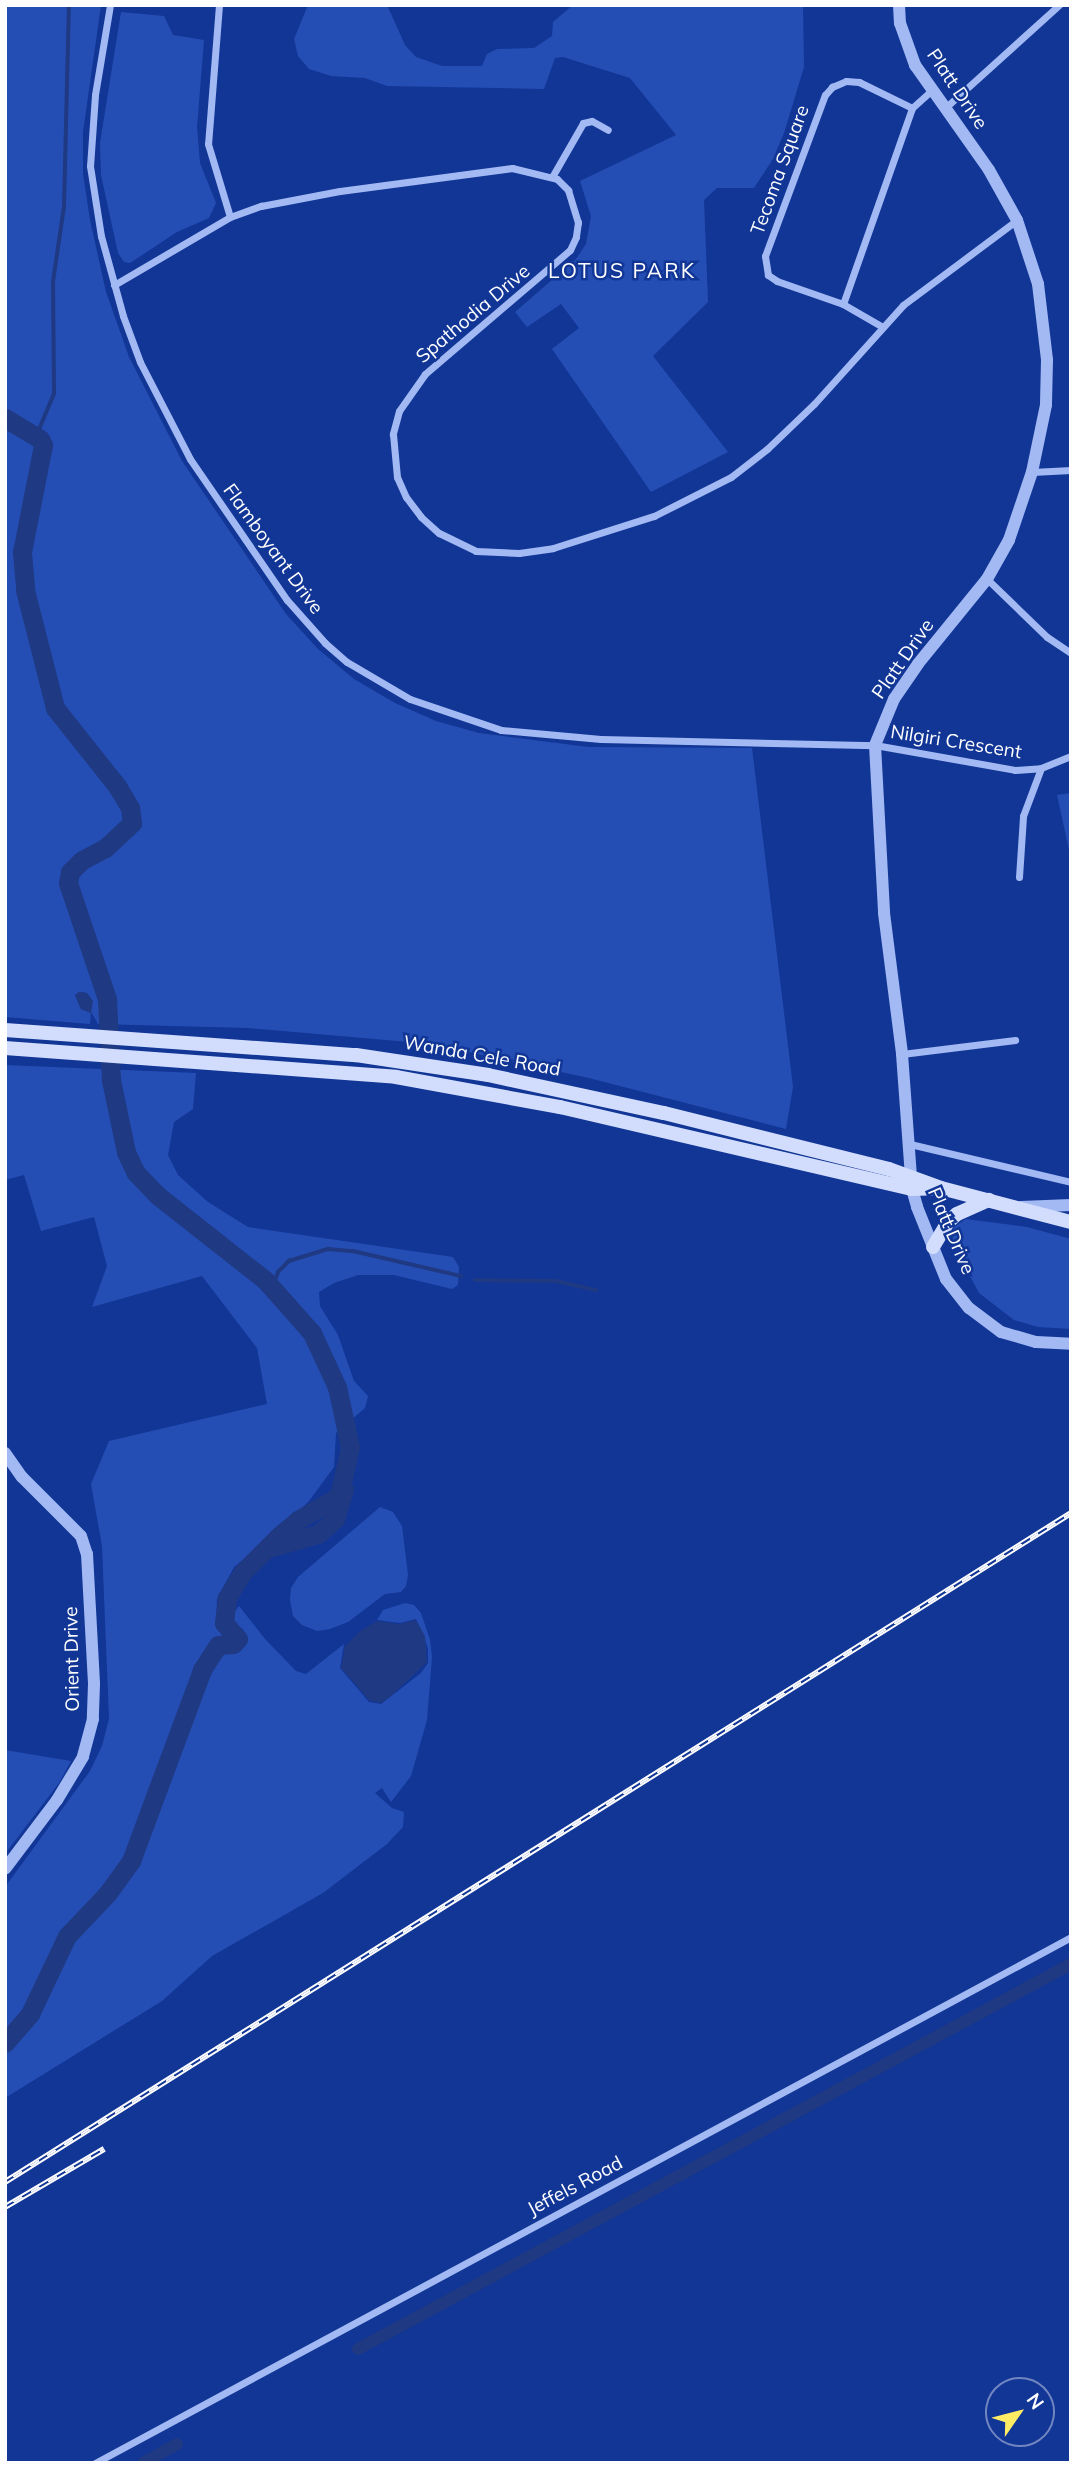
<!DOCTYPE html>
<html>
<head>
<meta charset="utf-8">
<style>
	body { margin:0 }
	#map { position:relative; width:1076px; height:2468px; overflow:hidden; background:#123696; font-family:Mulish,sans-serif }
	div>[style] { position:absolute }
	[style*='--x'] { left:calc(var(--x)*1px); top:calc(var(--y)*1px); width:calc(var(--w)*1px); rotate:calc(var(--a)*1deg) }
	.green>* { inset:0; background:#254eb5 }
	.water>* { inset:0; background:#1f3982 }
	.stream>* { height:3.5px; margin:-1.75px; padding:0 1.75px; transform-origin:1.75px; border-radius:1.75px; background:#1f3982 }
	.canal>* { height:12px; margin:-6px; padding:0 6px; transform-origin:6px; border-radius:6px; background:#1f3982 }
	.river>* { height:19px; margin:-9.5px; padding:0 9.5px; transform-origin:9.5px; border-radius:9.5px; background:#1f3982 }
	.minor>* { height:7px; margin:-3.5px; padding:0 3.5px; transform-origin:3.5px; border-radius:3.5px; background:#a2b9f3 }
	.tertiary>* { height:12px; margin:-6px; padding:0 6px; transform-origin:6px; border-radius:6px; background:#a2b9f3 }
	.secondary>* { height:14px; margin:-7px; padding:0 7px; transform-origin:7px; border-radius:7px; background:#d2ddfd }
	.rail>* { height:6px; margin-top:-3px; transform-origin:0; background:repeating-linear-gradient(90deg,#123696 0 10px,#fff 0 20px); box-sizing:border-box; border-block:2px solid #fff }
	span { translate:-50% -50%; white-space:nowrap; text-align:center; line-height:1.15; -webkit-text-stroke:5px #123696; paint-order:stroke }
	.street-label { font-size:19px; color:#fff }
	.neighbourhood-label { font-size:21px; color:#fff; letter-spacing:2px }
	.frame { position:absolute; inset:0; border:7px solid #fff; pointer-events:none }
	.north { position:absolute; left:985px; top:2377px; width:70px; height:70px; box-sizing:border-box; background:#123696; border:2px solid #7186c0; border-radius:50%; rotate:55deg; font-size:19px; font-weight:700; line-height:28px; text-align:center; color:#fff }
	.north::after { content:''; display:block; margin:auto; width:24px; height:32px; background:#ffec64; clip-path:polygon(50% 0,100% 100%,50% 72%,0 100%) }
</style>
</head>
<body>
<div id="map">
	<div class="green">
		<i style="clip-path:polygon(5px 5px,101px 5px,83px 132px,83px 174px,90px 220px,106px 292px,129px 357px,182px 461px,286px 614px,318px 649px,354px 679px,395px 703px,436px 721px,479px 733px,588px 747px,752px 748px,793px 1087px,786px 1129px,589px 1078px,464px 1051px,409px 1042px,248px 1028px,98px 1024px,90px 1010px,87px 993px,80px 992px,75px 995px,81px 1009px,91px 1013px,90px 1024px,5px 1017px)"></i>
		<i style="clip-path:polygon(308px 5px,387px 5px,405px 45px,416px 57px,442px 66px,482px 66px,487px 54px,497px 49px,534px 48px,552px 36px,553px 22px,573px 5px,803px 5px,804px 67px,784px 133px,773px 159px,754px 188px,717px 188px,704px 200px,708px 302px,653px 356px,728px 452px,651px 492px,552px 349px,579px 328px,561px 304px,527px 327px,515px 312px,576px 259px,586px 244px,591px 216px,580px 181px,676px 135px,630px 78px,563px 57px,555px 58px,544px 89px,387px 86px,365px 78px,331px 76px,309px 69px,298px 56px,294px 39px)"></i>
		<i style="clip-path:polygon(121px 12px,164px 16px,173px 35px,204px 40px,197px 127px,200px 163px,216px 203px,209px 218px,177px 232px,130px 263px,124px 262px,118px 253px,101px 175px,100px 143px)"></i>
		<i style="clip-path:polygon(1071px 793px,1071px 859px,1057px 795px)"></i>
		<i style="clip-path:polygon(5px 1065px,196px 1073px,193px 1109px,174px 1122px,168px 1155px,178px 1175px,208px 1202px,248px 1227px,453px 1257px,459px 1267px,458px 1285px,452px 1289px,394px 1275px,358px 1275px,334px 1283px,319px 1292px,320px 1306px,338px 1335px,354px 1381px,368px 1396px,365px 1408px,336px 1433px,334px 1467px,309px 1501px,281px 1529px,234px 1567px,217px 1599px,216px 1627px,233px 1650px,246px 1642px,243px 1629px,232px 1623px,231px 1616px,239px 1606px,265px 1639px,296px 1671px,306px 1674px,344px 1644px,340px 1668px,369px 1702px,381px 1704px,421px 1673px,428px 1663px,428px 1648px,416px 1619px,400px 1623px,377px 1620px,383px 1610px,405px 1603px,414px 1605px,421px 1613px,430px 1640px,432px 1657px,427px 1720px,411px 1776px,391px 1802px,382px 1788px,375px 1793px,392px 1808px,404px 1812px,403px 1827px,387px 1844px,323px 1893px,212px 1956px,162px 2001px,5px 2098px,5px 1887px,90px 1771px,102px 1746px,109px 1719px,102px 1546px,91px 1484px,109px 1441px,267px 1404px,257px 1348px,202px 1276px,92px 1307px,107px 1266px,94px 1217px,41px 1231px,24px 1175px,5px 1180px)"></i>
		<i style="clip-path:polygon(966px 1219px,1027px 1227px,1071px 1239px,1071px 1329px,1038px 1327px,1014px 1320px,979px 1293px,952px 1243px,954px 1227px)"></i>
		<i style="clip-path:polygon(380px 1507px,393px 1512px,402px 1526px,408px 1575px,406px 1586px,401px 1592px,385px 1594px,348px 1622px,330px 1629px,317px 1631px,302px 1625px,293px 1616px,290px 1600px,291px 1588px,298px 1577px)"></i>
		<i style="clip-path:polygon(5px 1750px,71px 1761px,59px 1783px,5px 1854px)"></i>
	</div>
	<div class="water">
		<i style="clip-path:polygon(79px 992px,87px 993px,93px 1001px,91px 1013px,81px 1009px,75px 995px)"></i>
		<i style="clip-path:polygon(416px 1620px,425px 1636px,427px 1662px,390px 1697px,381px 1703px,370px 1701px,341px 1668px,345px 1646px,360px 1631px,377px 1621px,399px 1624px)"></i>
	</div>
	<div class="stream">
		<i style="--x:40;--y:439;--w:7;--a:-106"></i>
		<i style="--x:38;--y:432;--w:41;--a:-67.2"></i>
		<i style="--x:54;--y:394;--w:112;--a:-90.5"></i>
		<i style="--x:53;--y:282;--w:76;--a:-81.7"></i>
		<i style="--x:64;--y:207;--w:202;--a:-88.6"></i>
		<i style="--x:475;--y:1280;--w:81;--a:0.7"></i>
		<i style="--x:556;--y:1281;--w:41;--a:12.7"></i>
		<i style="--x:272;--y:1288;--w:17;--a:-69"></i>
		<i style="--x:278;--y:1272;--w:16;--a:-45"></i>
		<i style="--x:289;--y:1261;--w:41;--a:-17.1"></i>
		<i style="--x:328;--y:1249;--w:25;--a:5"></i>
		<i style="--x:353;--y:1251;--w:111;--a:13"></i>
	</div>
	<div class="canal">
		<i style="--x:358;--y:2349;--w:810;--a:-28.37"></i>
		<i style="--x:143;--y:2463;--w:39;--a:-29"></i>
	</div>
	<div class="river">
		<i style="--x:5;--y:418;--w:41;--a:31"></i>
		<i style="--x:40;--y:439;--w:7;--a:63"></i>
		<i style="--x:43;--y:445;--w:109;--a:101.1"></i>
		<i style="--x:22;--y:552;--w:38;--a:85"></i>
		<i style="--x:25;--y:590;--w:122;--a:75.7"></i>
		<i style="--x:55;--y:708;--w:100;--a:51.5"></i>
		<i style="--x:117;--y:786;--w:26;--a:59"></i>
		<i style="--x:130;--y:808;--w:15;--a:82"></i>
		<i style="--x:132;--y:823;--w:37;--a:137"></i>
		<i style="--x:105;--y:848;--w:26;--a:152"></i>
		<i style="--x:82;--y:860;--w:17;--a:135"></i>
		<i style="--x:70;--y:872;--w:11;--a:100"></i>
		<i style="--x:68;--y:883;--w:122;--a:71.4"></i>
		<i style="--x:107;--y:999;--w:81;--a:87.2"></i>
		<i style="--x:111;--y:1080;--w:74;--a:78.2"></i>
		<i style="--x:126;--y:1152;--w:23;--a:65"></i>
		<i style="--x:136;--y:1173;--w:30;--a:46"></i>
		<i style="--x:157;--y:1195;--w:137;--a:38.2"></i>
		<i style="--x:265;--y:1280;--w:71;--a:48.4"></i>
		<i style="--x:312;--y:1333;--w:60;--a:65.2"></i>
		<i style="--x:337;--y:1387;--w:61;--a:77.8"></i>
		<i style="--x:350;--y:1447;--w:50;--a:102.7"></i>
		<i style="--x:339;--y:1496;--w:48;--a:149.7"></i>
		<i style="--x:298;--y:1520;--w:25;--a:140"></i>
		<i style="--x:279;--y:1536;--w:51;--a:135"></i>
		<i style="--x:243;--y:1572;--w:31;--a:122"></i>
		<i style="--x:227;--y:1598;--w:25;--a:97"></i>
		<i style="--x:224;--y:1623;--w:21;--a:49"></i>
		<i style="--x:238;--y:1639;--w:7;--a:135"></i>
		<i style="--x:233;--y:1644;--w:15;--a:176"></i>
		<i style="--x:218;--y:1645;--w:30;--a:123"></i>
		<i style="--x:202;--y:1670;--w:204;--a:110.4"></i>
		<i style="--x:131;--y:1861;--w:39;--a:126"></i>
		<i style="--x:108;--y:1893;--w:59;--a:133.6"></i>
		<i style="--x:67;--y:1936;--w:86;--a:115.4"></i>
		<i style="--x:30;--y:2014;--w:38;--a:131"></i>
		<i style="--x:272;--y:1547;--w:48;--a:-15.8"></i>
		<i style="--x:318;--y:1534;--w:23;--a:-41"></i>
		<i style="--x:335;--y:1519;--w:31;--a:-73"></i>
	</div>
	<div class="minor">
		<i style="--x:110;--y:5;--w:91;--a:99.5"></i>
		<i style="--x:95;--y:95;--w:71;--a:94"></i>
		<i style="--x:90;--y:166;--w:71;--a:81.1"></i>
		<i style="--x:101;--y:236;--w:83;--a:74.6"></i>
		<i style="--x:123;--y:316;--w:49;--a:69.7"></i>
		<i style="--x:140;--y:362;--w:109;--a:62.7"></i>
		<i style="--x:190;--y:459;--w:171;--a:55.5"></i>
		<i style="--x:287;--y:600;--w:57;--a:48.5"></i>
		<i style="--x:325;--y:643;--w:29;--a:41"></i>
		<i style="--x:347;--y:662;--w:73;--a:30.4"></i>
		<i style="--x:410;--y:699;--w:96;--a:18.8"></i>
		<i style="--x:501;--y:730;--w:100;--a:5.1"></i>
		<i style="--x:601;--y:739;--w:274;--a:1.3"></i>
		<i style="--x:875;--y:745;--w:142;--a:10.1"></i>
		<i style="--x:1015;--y:770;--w:26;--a:-4"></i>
		<i style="--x:1041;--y:768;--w:32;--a:-22"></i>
		<i style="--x:219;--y:5;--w:139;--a:94.5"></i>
		<i style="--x:208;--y:144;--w:76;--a:73.2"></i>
		<i style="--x:945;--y:108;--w:154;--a:-42.1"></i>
		<i style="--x:552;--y:177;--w:62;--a:-60.1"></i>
		<i style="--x:583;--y:123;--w:9;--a:-13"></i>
		<i style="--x:592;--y:121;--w:18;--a:29"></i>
		<i style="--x:114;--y:285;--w:134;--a:-30.4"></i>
		<i style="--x:230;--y:217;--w:33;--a:-20"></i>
		<i style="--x:261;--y:206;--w:80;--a:-10.8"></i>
		<i style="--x:340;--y:191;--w:174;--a:-7.6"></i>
		<i style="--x:512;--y:168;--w:46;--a:13.7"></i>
		<i style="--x:557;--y:179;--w:16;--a:45"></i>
		<i style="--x:568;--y:190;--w:34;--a:73"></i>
		<i style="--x:578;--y:222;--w:15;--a:98"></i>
		<i style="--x:576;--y:237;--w:14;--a:115"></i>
		<i style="--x:570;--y:250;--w:191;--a:139.5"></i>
		<i style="--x:425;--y:374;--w:45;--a:125.1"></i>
		<i style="--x:399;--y:411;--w:24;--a:105"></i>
		<i style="--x:393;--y:434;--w:43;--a:84.7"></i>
		<i style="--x:397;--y:477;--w:22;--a:66"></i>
		<i style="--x:406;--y:497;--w:25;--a:53"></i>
		<i style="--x:421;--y:517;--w:24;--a:42"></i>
		<i style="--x:439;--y:533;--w:41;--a:25.9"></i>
		<i style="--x:476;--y:551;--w:43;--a:2.7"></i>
		<i style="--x:519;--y:553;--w:34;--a:-8"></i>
		<i style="--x:553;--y:548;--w:106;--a:-17.6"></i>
		<i style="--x:654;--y:516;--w:86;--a:-26.9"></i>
		<i style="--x:731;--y:477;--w:46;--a:-37.9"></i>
		<i style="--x:767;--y:449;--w:65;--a:-43.8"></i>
		<i style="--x:814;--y:404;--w:133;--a:-48"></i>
		<i style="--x:903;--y:305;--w:142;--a:-36.7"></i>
		<i style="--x:843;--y:304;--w:208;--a:-70.6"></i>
		<i style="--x:912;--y:108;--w:25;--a:-42"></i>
		<i style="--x:881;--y:326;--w:44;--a:-149.9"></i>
		<i style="--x:843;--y:304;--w:70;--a:-160.8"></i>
		<i style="--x:777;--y:281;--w:11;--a:-146"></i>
		<i style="--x:768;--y:275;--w:19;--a:-99"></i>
		<i style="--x:765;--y:256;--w:172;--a:-69.6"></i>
		<i style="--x:825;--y:95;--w:11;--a:-49"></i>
		<i style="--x:832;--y:87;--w:15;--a:-23"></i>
		<i style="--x:846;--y:81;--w:13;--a:4"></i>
		<i style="--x:859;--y:82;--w:59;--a:26.1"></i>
		<i style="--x:1032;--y:472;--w:39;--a:-3"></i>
		<i style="--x:987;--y:579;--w:83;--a:44"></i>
		<i style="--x:1047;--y:637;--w:29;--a:34"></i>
		<i style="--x:1019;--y:877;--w:61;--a:-86.2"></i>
		<i style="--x:1023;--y:816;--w:51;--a:-69.4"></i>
		<i style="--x:902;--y:1054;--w:114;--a:-7.1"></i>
		<i style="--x:910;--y:1144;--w:165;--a:13.3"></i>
		<i style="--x:95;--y:2463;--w:1109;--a:-28.32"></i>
	</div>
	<div class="tertiary">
		<i style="--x:899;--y:5;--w:18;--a:87"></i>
		<i style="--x:900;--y:23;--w:45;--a:70.3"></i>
		<i style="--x:915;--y:65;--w:128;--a:54.8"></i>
		<i style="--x:989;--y:170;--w:57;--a:60.8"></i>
		<i style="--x:1017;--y:220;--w:67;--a:71.8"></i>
		<i style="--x:1038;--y:284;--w:77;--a:83.2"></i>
		<i style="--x:1047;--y:360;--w:45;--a:91.3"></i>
		<i style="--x:1046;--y:405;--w:68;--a:101.8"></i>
		<i style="--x:1032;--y:472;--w:72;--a:108.7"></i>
		<i style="--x:1009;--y:540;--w:45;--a:119.4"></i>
		<i style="--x:987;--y:579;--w:109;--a:129.1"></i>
		<i style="--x:918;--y:664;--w:42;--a:124.4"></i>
		<i style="--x:894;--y:699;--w:50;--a:112.4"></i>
		<i style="--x:875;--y:745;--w:168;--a:86.9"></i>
		<i style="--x:884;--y:913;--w:142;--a:82.7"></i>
		<i style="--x:902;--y:1054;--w:135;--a:85.8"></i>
		<i style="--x:912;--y:1189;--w:19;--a:74"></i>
		<i style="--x:917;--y:1207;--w:78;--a:68.1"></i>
		<i style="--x:946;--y:1279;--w:37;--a:52"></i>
		<i style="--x:969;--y:1308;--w:40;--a:37"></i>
		<i style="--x:1001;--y:1332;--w:36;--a:16"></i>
		<i style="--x:1036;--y:1342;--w:35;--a:3"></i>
		<i style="--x:1021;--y:1207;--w:50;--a:-2.3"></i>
		<i style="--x:5;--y:1453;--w:29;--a:55"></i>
		<i style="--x:22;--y:1477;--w:83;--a:45"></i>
		<i style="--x:81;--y:1536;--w:19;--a:72"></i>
		<i style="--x:87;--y:1554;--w:130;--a:86.9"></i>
		<i style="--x:94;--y:1684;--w:35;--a:92"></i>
		<i style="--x:93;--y:1719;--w:39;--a:105"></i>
		<i style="--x:83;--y:1757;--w:50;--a:121.2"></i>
		<i style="--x:57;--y:1800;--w:86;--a:127"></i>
	</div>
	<div class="secondary">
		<i style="--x:5;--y:1030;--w:352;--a:4.1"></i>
		<i style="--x:356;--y:1055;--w:134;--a:8.6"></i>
		<i style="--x:488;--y:1075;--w:180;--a:12.2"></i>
		<i style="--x:664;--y:1113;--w:232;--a:14"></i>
		<i style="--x:889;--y:1169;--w:55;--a:20.1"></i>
		<i style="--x:941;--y:1188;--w:134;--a:14.7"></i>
		<i style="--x:5;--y:1048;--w:392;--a:4.2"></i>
		<i style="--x:396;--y:1077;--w:167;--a:10.4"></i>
		<i style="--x:560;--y:1107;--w:361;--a:13.1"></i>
		<i style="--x:912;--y:1189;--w:24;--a:-2"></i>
		<i style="--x:933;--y:1247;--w:29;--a:-59"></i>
		<i style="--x:948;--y:1222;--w:12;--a:-42"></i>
		<i style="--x:957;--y:1214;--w:35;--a:-24"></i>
	</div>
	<div class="rail">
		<i style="--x:5;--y:2182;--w:1259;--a:-32.11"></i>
		<i style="--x:5;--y:2207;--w:115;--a:-30.4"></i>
	</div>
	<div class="street-label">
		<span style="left:957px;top:89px;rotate:56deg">Platt Drive</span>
		<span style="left:780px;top:170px;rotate:-70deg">Tecoma Square</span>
		<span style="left:473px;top:314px;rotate:-40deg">Spathodia Drive</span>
		<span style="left:273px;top:549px;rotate:54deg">Flamboyant Drive</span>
		<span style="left:903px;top:659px;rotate:-55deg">Platt Drive</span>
		<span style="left:956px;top:742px;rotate:9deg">Nilgiri Crescent</span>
		<span style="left:482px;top:1056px;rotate:10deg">Wanda Cele Road</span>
		<span style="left:951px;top:1231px;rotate:67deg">Platt Drive</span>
		<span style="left:72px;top:1659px;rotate:-91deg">Orient Drive</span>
		<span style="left:575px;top:2186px;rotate:-28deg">Jeffels Road</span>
	</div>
	<div class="neighbourhood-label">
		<span style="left:622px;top:270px">LOTUS PARK</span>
	</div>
	<div class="frame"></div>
	<div class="north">N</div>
</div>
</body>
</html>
